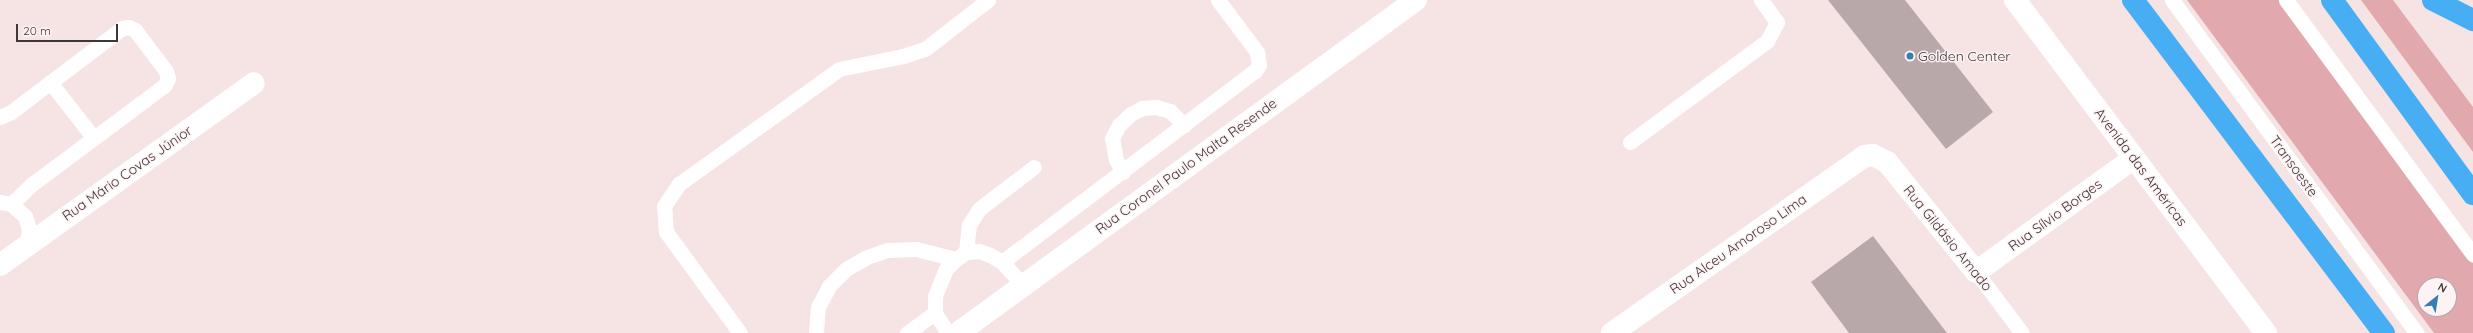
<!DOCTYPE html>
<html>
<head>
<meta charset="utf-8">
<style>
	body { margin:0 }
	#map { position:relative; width:2473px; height:333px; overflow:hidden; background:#f6e4e5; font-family:Quicksand,sans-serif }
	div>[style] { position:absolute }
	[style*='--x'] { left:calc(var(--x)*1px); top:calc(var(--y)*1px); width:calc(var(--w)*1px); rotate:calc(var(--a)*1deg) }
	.green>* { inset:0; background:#e1a8ad }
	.building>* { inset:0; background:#b8a8a9 }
	.lane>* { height:15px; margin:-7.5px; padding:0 7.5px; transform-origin:7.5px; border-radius:7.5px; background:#fff }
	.street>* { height:22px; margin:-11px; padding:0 11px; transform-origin:11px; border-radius:11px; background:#fff }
	.secondary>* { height:22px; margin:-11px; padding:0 11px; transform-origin:11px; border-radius:11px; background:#fff }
	.highway>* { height:22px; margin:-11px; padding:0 11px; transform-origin:11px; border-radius:11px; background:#47aef4 }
	.dots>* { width:11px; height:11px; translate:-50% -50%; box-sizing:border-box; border:2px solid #fef3f4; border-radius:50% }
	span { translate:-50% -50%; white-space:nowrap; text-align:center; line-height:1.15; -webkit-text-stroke:3px #fef3f4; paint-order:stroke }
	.poi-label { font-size:14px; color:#3f3838 }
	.left { translate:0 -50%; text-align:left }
	.street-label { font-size:14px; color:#3f3838 }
	.north { position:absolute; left:2417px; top:277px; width:40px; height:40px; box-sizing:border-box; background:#fef3f4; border:1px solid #b2a8a9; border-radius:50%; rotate:30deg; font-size:11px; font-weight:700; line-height:16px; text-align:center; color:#3f3838 }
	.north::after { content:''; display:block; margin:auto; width:14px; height:18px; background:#347eb2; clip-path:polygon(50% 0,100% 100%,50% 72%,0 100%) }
	.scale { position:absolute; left:16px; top:24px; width:102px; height:18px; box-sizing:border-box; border:2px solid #3f3838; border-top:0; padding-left:5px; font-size:12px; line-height:14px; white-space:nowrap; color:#3f3838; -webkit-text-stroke:3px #fef3f4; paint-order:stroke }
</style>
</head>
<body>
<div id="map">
	<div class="green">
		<i style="clip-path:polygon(evenodd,2187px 0,2281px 0,2473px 261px,2473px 333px,2434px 333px,2187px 0,2425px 285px,2449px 285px,2449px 309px,2425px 309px,2425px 285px)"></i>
		<i style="clip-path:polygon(2361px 0,2393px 0,2473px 107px,2473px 152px)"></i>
	</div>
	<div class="building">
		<i style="clip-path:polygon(1828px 0,1905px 0,1993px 112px,1946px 149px)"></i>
		<i style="clip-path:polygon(1873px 236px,1947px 333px,1849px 333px,1811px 282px)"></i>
	</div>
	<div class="lane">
		<i style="--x:2172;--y:0;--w:413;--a:53.7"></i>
		<i style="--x:2286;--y:0;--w:316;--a:53.7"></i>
		<i style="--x:50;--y:82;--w:70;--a:52"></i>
		<i style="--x:0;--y:117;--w:12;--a:-24"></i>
		<i style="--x:11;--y:112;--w:139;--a:-37.1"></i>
		<i style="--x:122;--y:28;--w:7;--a:-8"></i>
		<i style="--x:129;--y:27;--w:7;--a:27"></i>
		<i style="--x:135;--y:30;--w:51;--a:52.9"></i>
		<i style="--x:166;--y:71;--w:7;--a:74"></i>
		<i style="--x:168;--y:78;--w:8;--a:113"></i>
		<i style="--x:165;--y:85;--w:166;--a:143.3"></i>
		<i style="--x:32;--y:184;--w:29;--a:136"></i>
		<i style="--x:1630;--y:142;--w:170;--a:-36.4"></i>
		<i style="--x:1767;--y:41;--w:21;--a:-62"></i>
		<i style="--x:1777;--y:22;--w:27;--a:-126"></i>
		<i style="--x:1123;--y:172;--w:14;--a:-120"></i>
		<i style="--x:1116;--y:160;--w:22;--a:-100"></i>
		<i style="--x:1112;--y:138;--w:15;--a:-62"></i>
		<i style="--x:1119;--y:125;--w:16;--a:-43"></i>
		<i style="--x:1131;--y:114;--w:13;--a:-29"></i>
		<i style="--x:1142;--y:108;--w:14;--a:-4"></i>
		<i style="--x:1156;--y:107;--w:15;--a:16"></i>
		<i style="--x:1170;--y:111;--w:20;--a:45"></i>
		<i style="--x:0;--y:202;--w:11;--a:10"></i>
		<i style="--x:11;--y:204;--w:18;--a:41"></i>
		<i style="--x:25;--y:216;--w:14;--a:73"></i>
		<i style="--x:29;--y:229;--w:15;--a:98"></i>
		<i style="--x:966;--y:252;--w:27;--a:-84"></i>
		<i style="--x:969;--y:225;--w:19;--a:-58"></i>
		<i style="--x:979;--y:209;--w:69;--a:-37.4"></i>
		<i style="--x:1002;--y:262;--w:317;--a:-37.1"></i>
		<i style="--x:1255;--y:71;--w:7;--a:-56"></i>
		<i style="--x:1259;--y:65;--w:13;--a:-99"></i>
		<i style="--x:1257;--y:52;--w:65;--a:-126.9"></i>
		<i style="--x:1976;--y:272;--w:76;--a:53"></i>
		<i style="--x:740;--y:333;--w:125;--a:-126.2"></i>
		<i style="--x:666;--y:232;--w:26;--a:-94"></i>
		<i style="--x:664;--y:206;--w:27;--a:-56"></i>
		<i style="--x:679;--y:184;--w:197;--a:-35.7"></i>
		<i style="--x:839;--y:69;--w:65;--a:-11.5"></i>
		<i style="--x:903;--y:56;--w:23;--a:-18"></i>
		<i style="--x:925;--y:49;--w:80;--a:-37.9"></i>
		<i style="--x:816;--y:333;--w:26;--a:-86"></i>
		<i style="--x:818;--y:307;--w:24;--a:-62"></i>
		<i style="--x:829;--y:286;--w:24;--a:-45"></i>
		<i style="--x:846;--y:269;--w:24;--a:-30"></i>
		<i style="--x:867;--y:257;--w:21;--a:-19"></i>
		<i style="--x:887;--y:250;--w:29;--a:-2"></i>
		<i style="--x:916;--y:249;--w:41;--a:14"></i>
		<i style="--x:907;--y:333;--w:34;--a:-36"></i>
		<i style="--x:948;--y:333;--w:24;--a:-123"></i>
		<i style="--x:935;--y:313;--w:17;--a:-90"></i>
		<i style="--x:935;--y:296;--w:29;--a:-68"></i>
		<i style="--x:946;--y:269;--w:14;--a:-45"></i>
		<i style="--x:956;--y:259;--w:12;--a:-35"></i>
		<i style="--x:966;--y:252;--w:13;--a:-4"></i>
		<i style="--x:979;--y:251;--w:12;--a:20"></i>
		<i style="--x:990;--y:255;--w:14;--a:30"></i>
		<i style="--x:1002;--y:262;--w:31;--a:48"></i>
	</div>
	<div class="street">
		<i style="--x:0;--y:265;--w:312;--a:-35.6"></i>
		<i style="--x:958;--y:333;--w:566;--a:-36.02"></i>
		<i style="--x:1612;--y:333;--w:309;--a:-35"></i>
		<i style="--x:1865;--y:156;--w:8;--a:-7"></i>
		<i style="--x:1873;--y:155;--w:16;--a:27"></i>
		<i style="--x:1887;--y:162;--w:141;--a:51"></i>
		<i style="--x:1976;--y:272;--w:195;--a:-35.8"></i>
	</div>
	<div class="secondary">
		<i style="--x:2015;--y:0;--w:417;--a:53"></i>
	</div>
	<div class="highway">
		<i style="--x:2133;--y:0;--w:417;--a:53"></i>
		<i style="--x:2332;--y:0;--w:240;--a:54"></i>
		<i style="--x:2433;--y:0;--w:45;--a:26.6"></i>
	</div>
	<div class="dots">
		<i style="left:1910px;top:56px;background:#347eb2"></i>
	</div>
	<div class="poi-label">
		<span class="left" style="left:1918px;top:56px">Golden Center</span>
	</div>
	<div class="street-label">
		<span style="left:1186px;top:166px;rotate:-36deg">Rua Coronel Paulo Malta Resende</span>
		<span style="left:2294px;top:166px;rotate:54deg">Transoeste</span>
		<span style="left:2141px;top:167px;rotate:53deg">Avenida das Américas</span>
		<span style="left:127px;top:173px;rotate:-35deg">Rua Mário Covas Júnior</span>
		<span style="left:2055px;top:215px;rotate:-36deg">Rua Sílvio Borges</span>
		<span style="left:1948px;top:238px;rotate:51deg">Rua Gildásio Amado</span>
		<span style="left:1738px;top:244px;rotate:-35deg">Rua Alceu Amoroso Lima</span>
	</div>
	<div class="north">N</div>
	<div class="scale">20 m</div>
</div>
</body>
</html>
